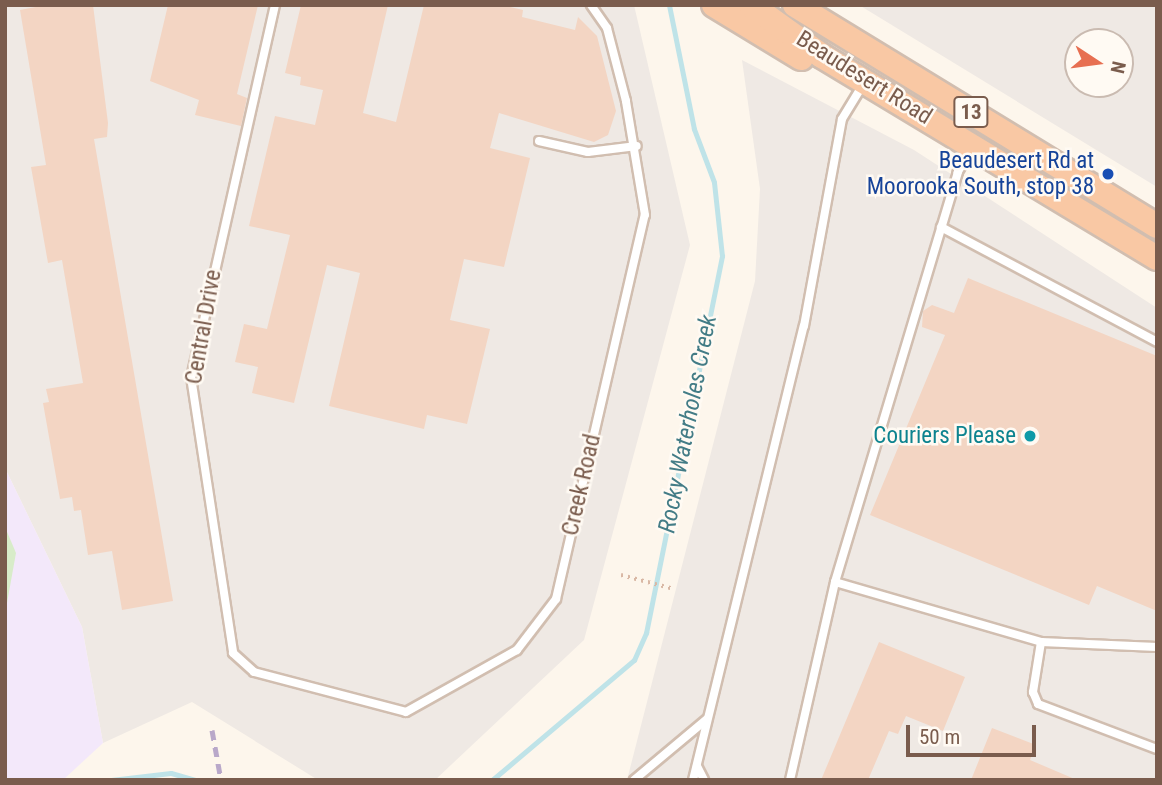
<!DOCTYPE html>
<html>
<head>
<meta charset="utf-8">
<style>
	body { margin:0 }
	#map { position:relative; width:1162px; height:785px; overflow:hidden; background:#fdf6ec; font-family:"Roboto Condensed",sans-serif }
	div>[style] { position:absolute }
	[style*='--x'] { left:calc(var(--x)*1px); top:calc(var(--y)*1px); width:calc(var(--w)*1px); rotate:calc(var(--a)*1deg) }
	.industrial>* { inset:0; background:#efe9e4 }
	.education>* { inset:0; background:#f3e8fa }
	.green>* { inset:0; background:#d8ecc9 }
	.stream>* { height:5px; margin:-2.5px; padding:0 2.5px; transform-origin:2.5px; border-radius:2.5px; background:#bfe3e8 }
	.building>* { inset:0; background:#f3d5c3 }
	.path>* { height:3.5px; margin-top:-1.75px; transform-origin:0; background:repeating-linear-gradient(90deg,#d9b8a5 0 2px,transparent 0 7px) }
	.roads { filter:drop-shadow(2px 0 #d1beb0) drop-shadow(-2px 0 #d1beb0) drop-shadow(0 2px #d1beb0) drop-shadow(0 -2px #d1beb0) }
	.service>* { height:8px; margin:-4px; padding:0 4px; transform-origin:4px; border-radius:4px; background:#fff }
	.trunk>* { height:24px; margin:-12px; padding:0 12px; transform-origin:12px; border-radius:12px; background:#f9c8a4 }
	.rail>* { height:5px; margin-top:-2.5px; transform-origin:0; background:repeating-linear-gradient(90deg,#b9a8c9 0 10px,transparent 0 17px) }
	.dots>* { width:19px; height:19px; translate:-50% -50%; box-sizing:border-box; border:4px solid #fffaf3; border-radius:50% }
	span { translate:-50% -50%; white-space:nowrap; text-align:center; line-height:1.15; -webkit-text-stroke:5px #fffaf3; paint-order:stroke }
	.shield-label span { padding:2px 5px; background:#fffaf3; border:2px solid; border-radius:5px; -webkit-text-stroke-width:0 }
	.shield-label { font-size:21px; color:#7a5c4d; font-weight:700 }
	.street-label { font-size:23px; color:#7a5c4d }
	.transit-label { font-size:23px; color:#164399 }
	.right { translate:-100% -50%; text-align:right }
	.culture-label { font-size:23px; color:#0d838f }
	.water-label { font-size:24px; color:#437c86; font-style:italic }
	.frame { position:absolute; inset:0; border:7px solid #7a5c4d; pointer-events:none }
	.north { position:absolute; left:1064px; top:28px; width:70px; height:70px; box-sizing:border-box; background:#fffaf3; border:2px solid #cabbb1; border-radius:50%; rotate:103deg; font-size:19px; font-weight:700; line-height:28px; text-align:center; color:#7a5c4d }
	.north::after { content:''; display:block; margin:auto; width:24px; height:32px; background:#e76f51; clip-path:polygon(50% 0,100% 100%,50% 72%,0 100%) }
	.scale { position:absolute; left:906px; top:725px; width:130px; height:32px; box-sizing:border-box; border:4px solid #7a5c4d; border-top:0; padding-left:9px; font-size:21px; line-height:24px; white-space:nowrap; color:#7a5c4d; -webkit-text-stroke:5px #fffaf3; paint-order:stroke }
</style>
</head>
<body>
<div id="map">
	<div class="industrial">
		<i style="clip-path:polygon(5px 5px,634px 5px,690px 245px,584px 640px,435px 780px,318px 780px,192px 702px,103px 743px,82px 627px,5px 468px)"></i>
		<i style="clip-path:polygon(evenodd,859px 5px,1157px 5px,1157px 187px,859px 5px,1078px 42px,1120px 42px,1120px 84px,1078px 84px,1078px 42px)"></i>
		<i style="clip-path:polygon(742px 60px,914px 150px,1157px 308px,1157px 780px,627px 780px,755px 281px,760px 189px)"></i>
	</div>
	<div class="education">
		<i style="clip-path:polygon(5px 468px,82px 627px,103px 743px,63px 780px,5px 780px)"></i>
	</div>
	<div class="green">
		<i style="clip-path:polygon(5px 527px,16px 553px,5px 614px)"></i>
	</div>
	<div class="stream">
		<i style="--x:111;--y:780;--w:60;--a:-6.7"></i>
		<i style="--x:171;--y:773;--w:25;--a:16"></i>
		<i style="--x:492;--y:780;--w:186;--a:-40.2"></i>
		<i style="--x:634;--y:660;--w:30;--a:-66"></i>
		<i style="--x:646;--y:633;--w:385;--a:-78.6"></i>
		<i style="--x:722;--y:256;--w:74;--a:-96.2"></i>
		<i style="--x:714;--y:182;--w:57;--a:-110.7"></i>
		<i style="--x:694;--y:129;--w:126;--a:-101.4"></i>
	</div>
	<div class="building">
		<i style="clip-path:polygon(46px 5px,93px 5px,108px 123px,107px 137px,94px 139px,173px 601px,122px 610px,112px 551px,88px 555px,81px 510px,74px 511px,72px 497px,60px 499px,43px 403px,49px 402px,46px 389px,83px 383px,62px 260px,48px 263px,31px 167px,46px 165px,20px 10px)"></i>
		<i style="clip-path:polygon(168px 5px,258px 5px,237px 94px,247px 98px,241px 126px,195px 115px,199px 100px,150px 81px)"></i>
		<i style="clip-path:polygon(301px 5px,388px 5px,363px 113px,396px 122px,424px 5px,502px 5px,523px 10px,522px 17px,575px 30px,578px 17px,597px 36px,616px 111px,608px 135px,594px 142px,499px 113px,490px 148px,530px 158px,504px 267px,464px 259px,450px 320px,490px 329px,467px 424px,427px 415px,424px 429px,329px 406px,360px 273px,327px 265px,294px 403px,252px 393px,258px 367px,235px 362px,244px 324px,267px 329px,290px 235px,249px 226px,275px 116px,315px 125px,323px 90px,300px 85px,301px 77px,285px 73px)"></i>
		<i style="clip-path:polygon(968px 278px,1157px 356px,1157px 611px,1097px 586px,1089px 605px,870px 515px,945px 335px,922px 327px,923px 311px,932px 305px,954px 313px)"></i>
		<i style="clip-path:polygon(879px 642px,965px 677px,943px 731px,906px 716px,898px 734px,889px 731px,868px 780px,821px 780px)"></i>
		<i style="clip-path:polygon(992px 728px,1036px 745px,1030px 760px,1077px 780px,971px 780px)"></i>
	</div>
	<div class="path">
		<i style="--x:621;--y:575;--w:55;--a:14.8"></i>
	</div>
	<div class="roads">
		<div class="service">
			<i style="--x:275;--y:5;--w:381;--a:102.7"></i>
			<i style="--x:191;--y:377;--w:279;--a:81.3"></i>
			<i style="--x:233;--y:653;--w:28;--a:42"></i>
			<i style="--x:254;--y:672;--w:157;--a:14.7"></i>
			<i style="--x:406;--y:712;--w:127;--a:-29.2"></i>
			<i style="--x:517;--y:650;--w:64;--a:-52.6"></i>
			<i style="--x:556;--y:599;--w:394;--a:-77"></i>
			<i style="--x:645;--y:215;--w:116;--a:-99.5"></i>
			<i style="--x:626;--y:101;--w:75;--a:-104.6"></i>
			<i style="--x:607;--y:28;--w:28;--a:-125"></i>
			<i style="--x:539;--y:141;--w:50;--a:12.7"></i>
			<i style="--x:588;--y:152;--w:49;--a:-7"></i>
			<i style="--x:971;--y:150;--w:26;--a:121"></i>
			<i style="--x:958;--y:172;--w:428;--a:106.7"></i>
			<i style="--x:835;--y:582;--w:215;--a:16.2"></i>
			<i style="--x:1041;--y:642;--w:116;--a:2.5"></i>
			<i style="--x:941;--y:227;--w:245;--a:28"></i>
			<i style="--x:1041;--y:642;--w:51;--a:99.1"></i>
			<i style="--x:1033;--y:692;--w:13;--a:67"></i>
			<i style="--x:1038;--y:704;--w:127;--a:20.7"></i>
			<i style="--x:697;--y:766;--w:16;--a:63"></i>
			<i style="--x:634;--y:780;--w:95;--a:-39.9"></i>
			<i style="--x:693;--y:780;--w:467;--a:-76.3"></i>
			<i style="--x:804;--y:326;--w:210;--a:-79.6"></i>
			<i style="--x:842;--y:119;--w:42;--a:-58.6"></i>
			<i style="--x:790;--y:780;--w:203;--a:-77.2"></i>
		</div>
		<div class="trunk">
			<i style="--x:714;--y:5;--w:102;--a:31.3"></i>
			<i style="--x:751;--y:5;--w:87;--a:35.7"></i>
			<i style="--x:822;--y:56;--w:391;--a:31.1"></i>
			<i style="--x:795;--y:5;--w:424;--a:31.4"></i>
		</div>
	</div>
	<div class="rail">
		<i style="--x:212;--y:730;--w:51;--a:79.8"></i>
	</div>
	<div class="dots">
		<i style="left:1108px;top:174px;background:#1a4fb4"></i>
		<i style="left:1030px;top:436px;background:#0f9aa8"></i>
	</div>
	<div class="shield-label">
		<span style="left:971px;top:112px">13</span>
	</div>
	<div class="street-label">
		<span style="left:864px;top:78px;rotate:32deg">Beaudesert Road</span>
		<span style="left:204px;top:327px;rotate:-80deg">Central Drive</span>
		<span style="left:582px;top:485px;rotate:-77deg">Creek Road</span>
	</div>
	<div class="transit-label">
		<span class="right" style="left:1094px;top:174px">Beaudesert Rd at<br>Moorooka South, stop 38</span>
	</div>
	<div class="culture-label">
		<span class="right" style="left:1016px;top:436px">Couriers Please</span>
	</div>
	<div class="water-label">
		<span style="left:688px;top:424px;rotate:-79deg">Rocky Waterholes Creek</span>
	</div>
	<div class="frame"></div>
	<div class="north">N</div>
	<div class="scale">50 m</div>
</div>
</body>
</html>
